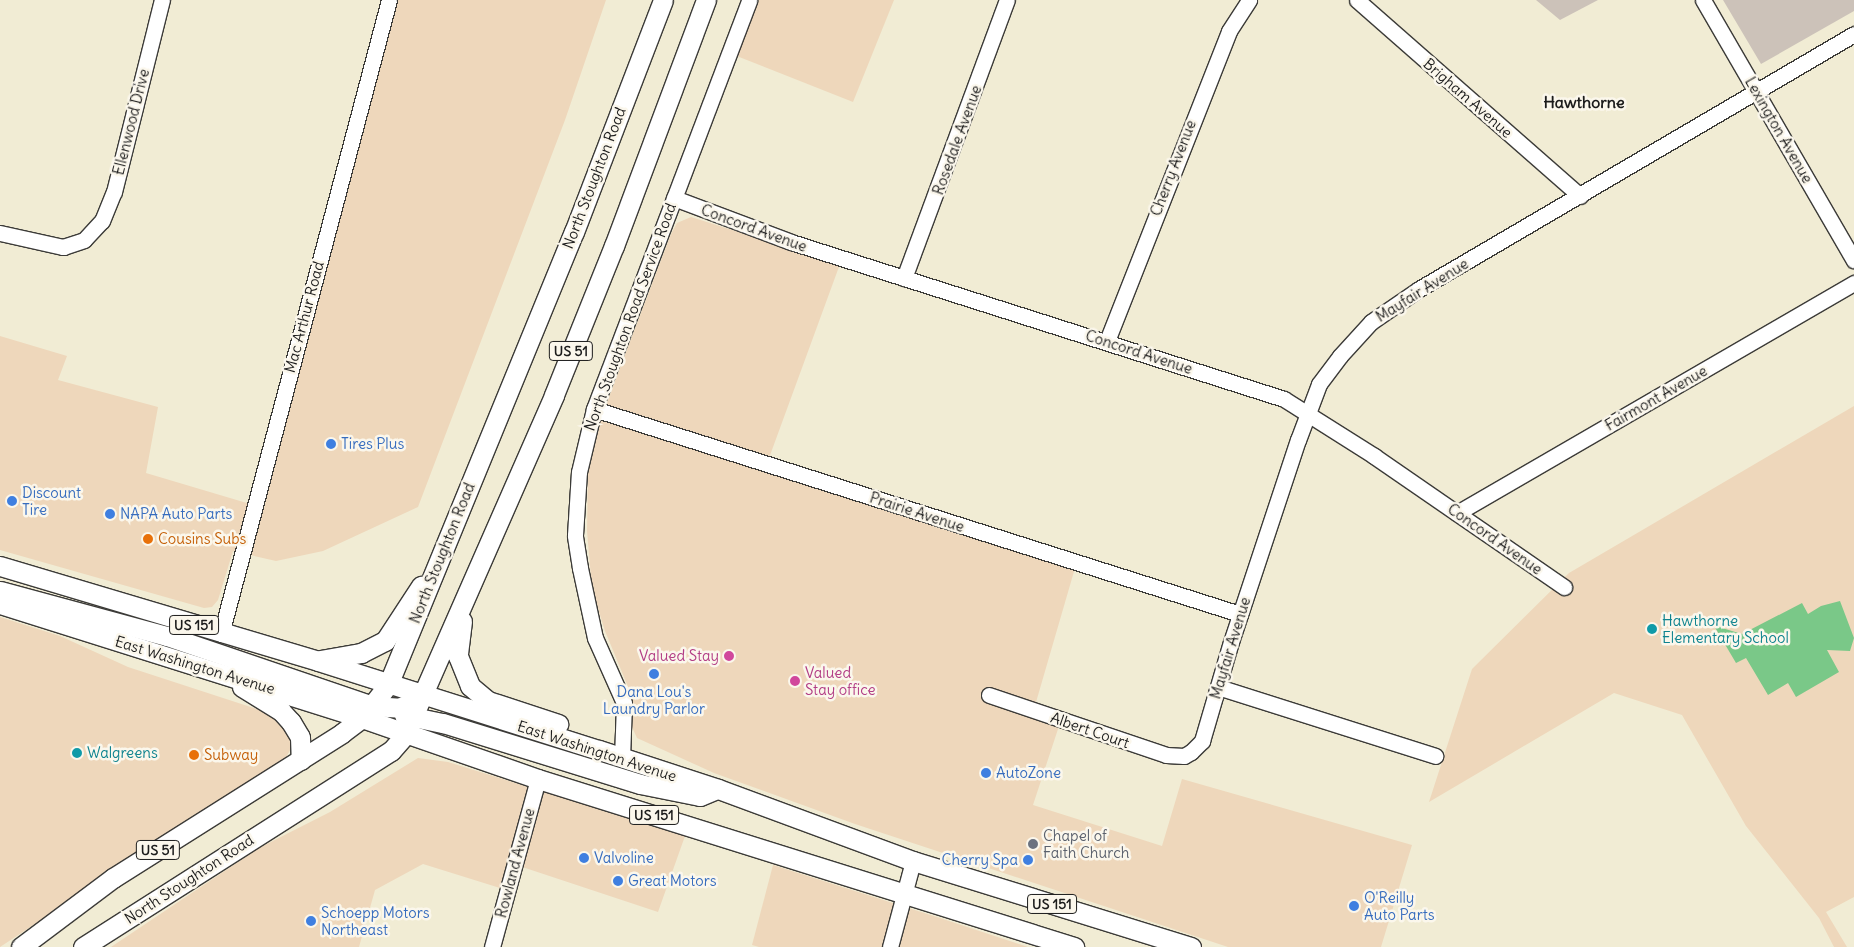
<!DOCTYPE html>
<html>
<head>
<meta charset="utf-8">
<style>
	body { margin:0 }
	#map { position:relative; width:1854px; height:947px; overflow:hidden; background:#f1ecd4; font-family:Delius,sans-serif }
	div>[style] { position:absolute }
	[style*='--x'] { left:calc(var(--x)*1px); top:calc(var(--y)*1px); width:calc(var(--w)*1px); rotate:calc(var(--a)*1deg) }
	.built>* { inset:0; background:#eed7bb }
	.industrial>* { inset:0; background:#ccc2b9 }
	.green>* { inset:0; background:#7ac888 }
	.roads { filter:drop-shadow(1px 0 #3c3b38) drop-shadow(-1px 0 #3c3b38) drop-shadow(0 1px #3c3b38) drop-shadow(0 -1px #3c3b38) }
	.minor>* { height:15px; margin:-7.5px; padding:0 7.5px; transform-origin:7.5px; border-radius:7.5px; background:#fff }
	.major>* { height:19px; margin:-9.5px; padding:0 9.5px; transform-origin:9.5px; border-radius:9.5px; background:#fff }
	.dots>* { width:14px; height:14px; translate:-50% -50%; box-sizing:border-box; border:2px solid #fbf7ec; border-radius:50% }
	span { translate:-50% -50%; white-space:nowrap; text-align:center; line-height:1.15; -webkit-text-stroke:5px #fbf7ec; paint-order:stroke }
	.shield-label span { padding:1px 4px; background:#fbf7ec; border:1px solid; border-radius:4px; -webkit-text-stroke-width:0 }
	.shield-label { font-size:14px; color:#1c1c1c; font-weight:700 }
	.street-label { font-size:15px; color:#1c1c1c }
	.shop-label { font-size:15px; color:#366cbe }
	.left { translate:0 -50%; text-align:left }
	.right { translate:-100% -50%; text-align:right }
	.food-label { font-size:15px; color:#c56008 }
	.culture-label { font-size:15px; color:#0d838f }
	.hotel-label { font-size:15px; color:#b23c85 }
	.worship-label { font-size:15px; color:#5b616d }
	.neighbourhood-label { font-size:16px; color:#1c1c1c; font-weight:700 }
</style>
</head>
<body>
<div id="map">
	<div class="built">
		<i style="clip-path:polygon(395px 0,606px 0,565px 120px,418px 507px,323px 551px,276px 561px,233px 551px,218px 600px,212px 607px,204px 608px,0 550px,0 336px,67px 356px,58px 380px,158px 407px,146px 473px,264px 508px)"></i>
		<i style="clip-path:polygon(749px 0,894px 0,853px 102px,729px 53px)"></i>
		<i style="clip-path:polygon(691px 217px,840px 264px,765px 469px,1075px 568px,1032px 716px,1059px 726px,1033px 805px,1162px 846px,1182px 779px,1412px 845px,1381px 947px,1228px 947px,855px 824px,714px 773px,637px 738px,632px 727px,631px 694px,605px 631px,592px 589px,587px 531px,588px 470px,598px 426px,671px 234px,677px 223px)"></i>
		<i style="clip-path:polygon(1854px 406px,1854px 897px,1826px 912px,1847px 947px,1834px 947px,1819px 918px,1746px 826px,1682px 715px,1614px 693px,1429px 802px,1472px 669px,1569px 573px)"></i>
		<i style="clip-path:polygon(0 617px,60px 636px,128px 667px,278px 716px,282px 718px,293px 745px,285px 759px,0 947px)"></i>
		<i style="clip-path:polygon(418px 758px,448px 762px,685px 836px,658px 912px,507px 862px,500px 888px,423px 864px,375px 890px,359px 947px,111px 947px,259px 848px,330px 812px)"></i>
		<i style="clip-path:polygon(773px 865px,940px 918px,1028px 947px,759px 947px,752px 945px)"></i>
	</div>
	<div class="industrial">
		<i style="clip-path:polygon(1536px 0,1598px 0,1560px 20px)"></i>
		<i style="clip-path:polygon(1723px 0,1854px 0,1854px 11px,1761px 64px)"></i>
	</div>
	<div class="green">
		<i style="clip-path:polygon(1840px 601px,1854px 638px,1850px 651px,1827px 650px,1839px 672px,1796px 697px,1788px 683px,1768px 695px,1746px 658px,1736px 663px,1710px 619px,1722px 628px,1742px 634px,1802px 603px,1808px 614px,1821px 606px)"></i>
	</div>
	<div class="roads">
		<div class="minor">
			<i style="--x:1357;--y:0;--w:297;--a:41.3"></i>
			<i style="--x:1703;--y:0;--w:301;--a:59.9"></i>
			<i style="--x:674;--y:198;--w:125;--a:20.6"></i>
			<i style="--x:791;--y:242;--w:517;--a:17.66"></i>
			<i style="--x:1284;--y:399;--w:107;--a:32.3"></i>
			<i style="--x:1374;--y:456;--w:231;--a:34.6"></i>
			<i style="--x:0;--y:233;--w:65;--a:12.5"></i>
			<i style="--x:63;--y:247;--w:22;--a:-18"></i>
			<i style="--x:84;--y:240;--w:26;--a:-47"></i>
			<i style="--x:102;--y:221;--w:31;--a:-68"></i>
			<i style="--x:114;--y:192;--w:198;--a:-76"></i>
			<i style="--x:904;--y:278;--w:296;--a:-69.7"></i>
			<i style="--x:1107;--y:341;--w:333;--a:-68.5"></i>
			<i style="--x:1229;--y:31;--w:37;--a:-57"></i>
			<i style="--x:594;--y:409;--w:678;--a:17.61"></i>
			<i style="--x:1457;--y:513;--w:459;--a:-30.1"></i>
			<i style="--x:221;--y:634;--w:656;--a:-75.16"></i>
			<i style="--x:1218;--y:687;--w:228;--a:17.6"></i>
			<i style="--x:989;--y:695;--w:187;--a:18.7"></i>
			<i style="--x:1166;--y:755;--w:18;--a:3"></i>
			<i style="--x:1184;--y:756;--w:8;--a:-30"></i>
			<i style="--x:1191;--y:752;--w:16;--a:-45"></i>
			<i style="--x:1202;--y:741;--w:103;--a:-73.7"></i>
			<i style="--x:1231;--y:642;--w:213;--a:-71.7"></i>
			<i style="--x:1298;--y:440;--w:60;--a:-69.4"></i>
			<i style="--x:1319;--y:384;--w:35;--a:-53"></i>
			<i style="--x:1340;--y:356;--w:46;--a:-47.6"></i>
			<i style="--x:1371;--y:322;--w:58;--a:-34.5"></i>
			<i style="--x:1419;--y:289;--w:504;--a:-30.38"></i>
			<i style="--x:622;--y:758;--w:55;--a:-87.9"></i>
			<i style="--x:624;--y:703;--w:71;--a:-114"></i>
			<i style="--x:595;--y:638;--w:72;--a:-102.1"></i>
			<i style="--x:580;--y:568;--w:33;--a:-99"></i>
			<i style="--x:575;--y:535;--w:63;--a:-86.4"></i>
			<i style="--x:579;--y:472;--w:65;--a:-76.6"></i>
			<i style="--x:594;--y:409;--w:437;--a:-69.2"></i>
			<i style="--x:492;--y:947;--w:174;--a:-74.7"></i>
			<i style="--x:890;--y:947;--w:89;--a:-75"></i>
		</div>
		<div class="major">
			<i style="--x:0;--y:566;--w:332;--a:16.6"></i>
			<i style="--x:318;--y:661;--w:295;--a:17.6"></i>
			<i style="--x:599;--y:750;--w:125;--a:18.1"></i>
			<i style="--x:718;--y:789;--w:208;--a:20.3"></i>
			<i style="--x:913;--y:861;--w:291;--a:17.2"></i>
			<i style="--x:0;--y:591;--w:173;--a:15.1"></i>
			<i style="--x:167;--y:636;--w:218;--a:18.8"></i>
			<i style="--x:373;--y:706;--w:26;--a:4"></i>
			<i style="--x:399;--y:708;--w:27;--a:-24"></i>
			<i style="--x:0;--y:604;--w:380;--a:17.5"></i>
			<i style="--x:362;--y:718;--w:186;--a:19.1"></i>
			<i style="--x:538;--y:779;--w:562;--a:17.4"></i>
			<i style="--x:462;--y:621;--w:35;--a:97"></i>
			<i style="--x:458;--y:656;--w:32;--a:68"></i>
			<i style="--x:470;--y:686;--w:23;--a:40"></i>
			<i style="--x:488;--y:701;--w:74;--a:18.2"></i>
			<i style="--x:320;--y:660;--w:42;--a:-9.7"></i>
			<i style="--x:361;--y:653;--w:27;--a:-27"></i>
			<i style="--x:385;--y:641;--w:66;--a:-56.8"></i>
			<i style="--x:242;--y:687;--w:46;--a:31.6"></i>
			<i style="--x:281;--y:711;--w:15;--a:48"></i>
			<i style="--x:291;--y:722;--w:17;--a:59"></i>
			<i style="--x:300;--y:737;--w:23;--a:88"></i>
			<i style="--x:404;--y:715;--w:40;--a:12"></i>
			<i style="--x:443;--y:723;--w:206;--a:17.2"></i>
			<i style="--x:640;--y:784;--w:61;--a:11.3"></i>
			<i style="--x:700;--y:796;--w:15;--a:-23"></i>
			<i style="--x:21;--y:947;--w:115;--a:-36.9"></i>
			<i style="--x:113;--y:878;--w:271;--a:-32.3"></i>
			<i style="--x:342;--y:733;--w:25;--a:-37"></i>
			<i style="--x:362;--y:718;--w:42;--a:-51.8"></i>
			<i style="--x:388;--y:685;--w:490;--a:-67.7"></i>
			<i style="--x:574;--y:232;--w:248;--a:-69"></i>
			<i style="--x:83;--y:947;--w:365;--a:-32.5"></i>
			<i style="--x:391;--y:751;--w:21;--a:-49"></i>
			<i style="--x:405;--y:735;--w:371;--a:-66.3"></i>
			<i style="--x:554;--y:395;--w:161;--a:-68.1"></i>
			<i style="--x:614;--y:246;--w:263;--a:-69.5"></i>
		</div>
	</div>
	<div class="dots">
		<i style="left:331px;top:444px;background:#3f7fe0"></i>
		<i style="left:12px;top:501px;background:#3f7fe0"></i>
		<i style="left:110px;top:514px;background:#3f7fe0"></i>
		<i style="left:148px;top:539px;background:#e8710a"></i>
		<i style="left:1652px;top:629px;background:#0f9aa8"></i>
		<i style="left:729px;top:656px;background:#d1479c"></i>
		<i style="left:654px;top:674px;background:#3f7fe0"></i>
		<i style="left:795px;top:681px;background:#d1479c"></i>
		<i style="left:77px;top:753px;background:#0f9aa8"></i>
		<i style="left:194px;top:755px;background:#e8710a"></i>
		<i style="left:986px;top:773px;background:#3f7fe0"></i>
		<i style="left:1033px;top:844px;background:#6b7280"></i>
		<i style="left:584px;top:858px;background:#3f7fe0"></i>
		<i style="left:1028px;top:860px;background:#3f7fe0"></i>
		<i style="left:618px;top:881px;background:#3f7fe0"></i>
		<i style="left:1354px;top:906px;background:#3f7fe0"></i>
		<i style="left:311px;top:921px;background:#3f7fe0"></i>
	</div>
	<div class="shield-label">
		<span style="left:571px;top:351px">US 51</span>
		<span style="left:194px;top:625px">US 151</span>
		<span style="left:654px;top:815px">US 151</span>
		<span style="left:158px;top:850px">US 51</span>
		<span style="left:1052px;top:904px">US 151</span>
	</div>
	<div class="street-label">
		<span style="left:1468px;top:98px;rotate:41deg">Brigham Avenue</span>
		<span style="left:131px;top:122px;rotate:-76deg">Ellenwood Drive</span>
		<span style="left:1779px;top:130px;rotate:60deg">Lexington Avenue</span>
		<span style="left:957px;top:140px;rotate:-70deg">Rosedale Avenue</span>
		<span style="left:1173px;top:168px;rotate:-69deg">Cherry Avenue</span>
		<span style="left:594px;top:178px;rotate:-69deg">North Stoughton Road</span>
		<span style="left:754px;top:228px;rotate:20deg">Concord Avenue</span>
		<span style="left:1422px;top:290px;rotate:-32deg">Mayfair Avenue</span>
		<span style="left:304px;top:317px;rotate:-75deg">Mac Arthur Road</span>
		<span style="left:630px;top:317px;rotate:-70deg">North Stoughton Road Service Road</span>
		<span style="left:1139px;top:352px;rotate:18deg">Concord Avenue</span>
		<span style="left:1656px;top:398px;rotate:-30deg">Fairmont Avenue</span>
		<span style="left:917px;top:512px;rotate:18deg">Prairie Avenue</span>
		<span style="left:1495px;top:539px;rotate:35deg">Concord Avenue</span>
		<span style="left:442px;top:553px;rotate:-68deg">North Stoughton Road</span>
		<span style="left:1230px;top:648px;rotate:-73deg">Mayfair Avenue</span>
		<span style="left:195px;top:665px;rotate:17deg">East Washington Avenue</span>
		<span style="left:1090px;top:730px;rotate:19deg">Albert Court</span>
		<span style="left:597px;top:751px;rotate:18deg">East Washington Avenue</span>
		<span style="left:515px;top:863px;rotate:-75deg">Rowland Avenue</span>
		<span style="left:189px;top:879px;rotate:-33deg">North Stoughton Road</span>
	</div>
	<div class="shop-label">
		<span class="left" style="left:341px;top:444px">Tires Plus</span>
		<span class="left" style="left:22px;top:501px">Discount<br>Tire</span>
		<span class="left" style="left:120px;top:514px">NAPA Auto Parts</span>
		<span style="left:654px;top:700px">Dana Lou's<br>Laundry Parlor</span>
		<span class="left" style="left:996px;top:773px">AutoZone</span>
		<span class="left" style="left:594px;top:858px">Valvoline</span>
		<span class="right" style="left:1018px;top:860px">Cherry Spa</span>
		<span class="left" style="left:628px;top:881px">Great Motors</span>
		<span class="left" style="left:1364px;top:906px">O'Reilly<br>Auto Parts</span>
		<span class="left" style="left:321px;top:921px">Schoepp Motors<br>Northeast</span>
	</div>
	<div class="food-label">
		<span class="left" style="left:158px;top:539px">Cousins Subs</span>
		<span class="left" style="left:204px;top:755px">Subway</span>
	</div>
	<div class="culture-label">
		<span class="left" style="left:1662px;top:629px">Hawthorne<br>Elementary School</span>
		<span class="left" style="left:87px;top:753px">Walgreens</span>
	</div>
	<div class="hotel-label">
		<span class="right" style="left:719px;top:656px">Valued Stay</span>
		<span class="left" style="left:805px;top:681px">Valued<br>Stay office</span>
	</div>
	<div class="worship-label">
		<span class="left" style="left:1043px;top:844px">Chapel of<br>Faith Church</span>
	</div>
	<div class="neighbourhood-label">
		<span style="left:1584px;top:102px">Hawthorne</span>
	</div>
</div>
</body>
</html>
